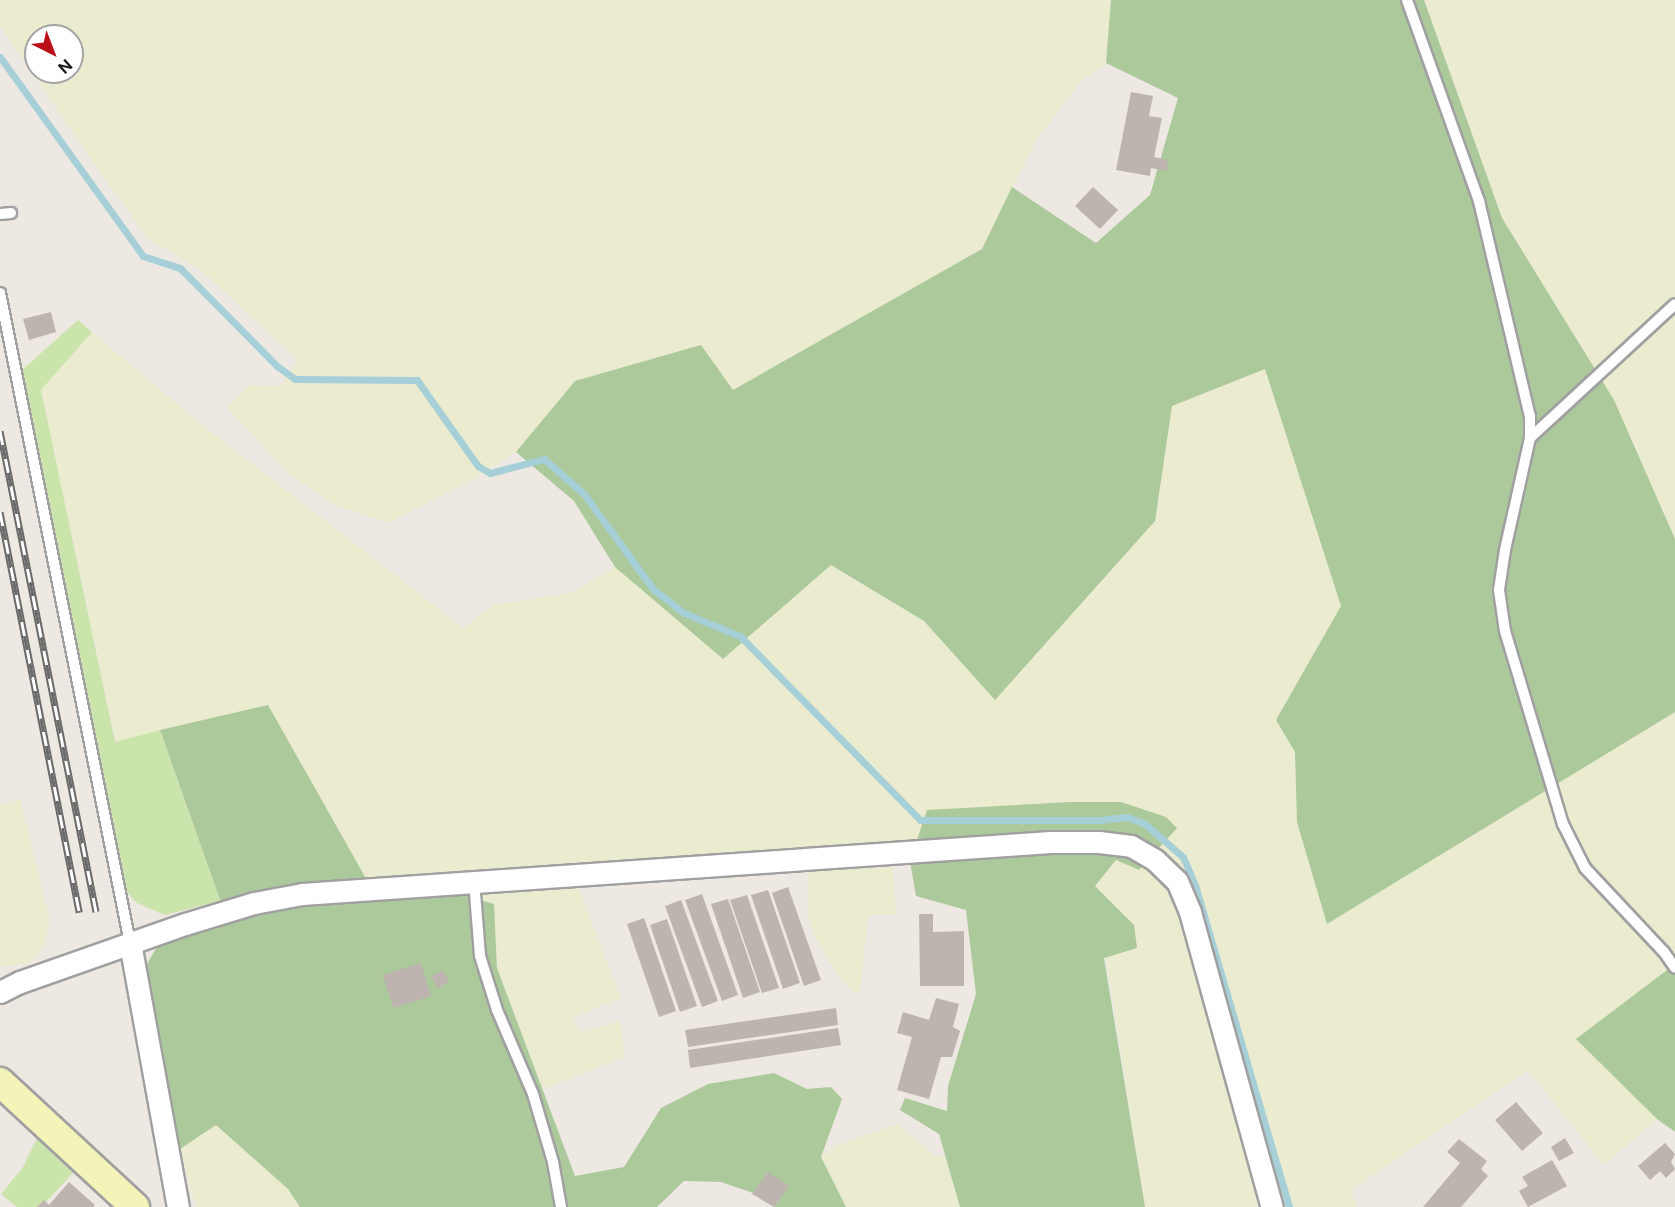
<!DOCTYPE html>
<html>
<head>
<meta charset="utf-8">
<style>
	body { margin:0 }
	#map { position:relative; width:1675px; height:1207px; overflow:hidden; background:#ede9e2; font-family:"Public Sans",sans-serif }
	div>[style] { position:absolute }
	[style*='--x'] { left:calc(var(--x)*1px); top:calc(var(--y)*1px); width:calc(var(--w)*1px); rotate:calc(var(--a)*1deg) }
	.farmland>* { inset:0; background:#eaebcf }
	.grass>* { inset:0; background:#cae4ab }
	.forest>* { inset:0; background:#abc99a }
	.stream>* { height:7px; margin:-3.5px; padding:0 3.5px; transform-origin:3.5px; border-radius:3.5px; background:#a6cfd8 }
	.building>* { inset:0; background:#bdb4af }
	.roads { filter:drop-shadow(2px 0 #a0a0a0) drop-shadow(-2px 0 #a0a0a0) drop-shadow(0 2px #a0a0a0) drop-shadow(0 -2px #a0a0a0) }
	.lane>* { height:10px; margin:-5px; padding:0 5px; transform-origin:5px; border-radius:5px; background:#fff }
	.street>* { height:21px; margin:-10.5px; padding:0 10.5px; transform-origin:10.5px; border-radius:10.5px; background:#fff }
	.secondary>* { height:28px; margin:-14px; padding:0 14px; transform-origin:14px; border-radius:14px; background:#f4f4b9 }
	.rail>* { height:7px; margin-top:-3.5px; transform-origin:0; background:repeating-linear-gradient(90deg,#fff 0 14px,#6a6a6a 0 28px); box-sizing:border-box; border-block:2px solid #6a6a6a }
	span { translate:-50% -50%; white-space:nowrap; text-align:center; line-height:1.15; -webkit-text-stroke:4.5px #fff; paint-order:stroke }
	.north { position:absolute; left:24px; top:24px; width:60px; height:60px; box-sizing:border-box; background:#fff; border:2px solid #a4a4a4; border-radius:50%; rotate:138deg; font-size:16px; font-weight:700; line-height:24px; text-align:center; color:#1c1c1c }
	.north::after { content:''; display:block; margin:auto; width:21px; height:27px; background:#ba0e18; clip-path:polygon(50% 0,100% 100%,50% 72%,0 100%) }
</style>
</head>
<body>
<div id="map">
	<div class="farmland">
		<i style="clip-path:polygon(evenodd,0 0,1111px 0,1106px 63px,1081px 81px,1037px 139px,982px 249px,733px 390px,575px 381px,516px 452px,472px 480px,388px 523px,334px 505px,288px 473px,227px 407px,249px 385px,282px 386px,298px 360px,201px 270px,149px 239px,96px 167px,0 25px,0 0,36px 36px,72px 36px,72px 72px,36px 72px,36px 36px)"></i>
		<i style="clip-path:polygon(1424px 0,1675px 0,1675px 539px,1614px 400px,1502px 218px)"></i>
		<i style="clip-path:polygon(92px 332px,197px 421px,463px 628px,493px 605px,571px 593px,615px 567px,723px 659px,830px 565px,924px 621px,995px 700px,1155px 521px,1172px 406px,1265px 369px,1341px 606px,1276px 720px,1295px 752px,1297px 822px,1327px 924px,1675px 712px,1675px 964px,1577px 1039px,1657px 1119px,1604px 1165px,1528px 1070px,1351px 1190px,1356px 1207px,1145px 1207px,1095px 886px,1116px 860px,1177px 828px,927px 810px,917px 840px,569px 865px,621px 998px,573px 1017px,580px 1033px,620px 1021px,625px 1057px,543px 1089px,497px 968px,494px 904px,377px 898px,268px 705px,116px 743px,41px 390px)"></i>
		<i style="clip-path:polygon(20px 799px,50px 921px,43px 948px,29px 963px,0 967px,0 805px)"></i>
		<i style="clip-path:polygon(893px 867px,896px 914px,868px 915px,860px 992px,854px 993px,836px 972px,815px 937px,808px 915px,808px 871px)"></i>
		<i style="clip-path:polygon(897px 1124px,935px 1156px,945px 1157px,960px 1207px,846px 1207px,821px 1157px,838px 1145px)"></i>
		<i style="clip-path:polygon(216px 1125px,288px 1189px,300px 1207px,196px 1207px,180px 1149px)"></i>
	</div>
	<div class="grass">
		<i style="clip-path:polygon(78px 320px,92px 332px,41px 390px,115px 742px,160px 730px,220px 901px,165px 915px,137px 903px,126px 891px,22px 370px)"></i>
		<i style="clip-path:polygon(38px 1136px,75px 1171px,41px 1207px,17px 1207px,1px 1194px,23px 1167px)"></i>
	</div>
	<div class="forest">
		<i style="clip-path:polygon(1111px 0,1424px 0,1502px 218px,1614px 400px,1675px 539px,1675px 712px,1327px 924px,1297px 822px,1295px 752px,1276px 720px,1341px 606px,1265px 369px,1172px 406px,1155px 521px,995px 700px,924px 621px,831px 565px,723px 659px,615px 567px,574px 501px,516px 452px,575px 381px,701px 345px,733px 390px,982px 249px,1012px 187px,1096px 243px,1150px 195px,1178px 98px,1106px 63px)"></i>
		<i style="clip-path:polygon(268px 705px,377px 898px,463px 895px,494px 904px,497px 968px,575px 1176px,624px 1167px,661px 1108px,708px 1084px,774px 1073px,807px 1089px,831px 1087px,842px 1099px,821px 1157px,846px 1207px,775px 1207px,756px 1194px,721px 1182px,684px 1181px,657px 1207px,300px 1207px,288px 1189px,216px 1125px,180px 1149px,143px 971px,158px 945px,227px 920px,160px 730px)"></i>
		<i style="clip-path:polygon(1070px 802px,1121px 802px,1166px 817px,1177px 828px,1139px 870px,1116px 860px,1095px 886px,1134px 925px,1137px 948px,1104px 958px,1145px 1207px,960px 1207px,939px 1134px,900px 1110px,905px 1098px,947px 1111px,948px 1086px,976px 994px,966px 910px,916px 896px,910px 861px,927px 810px)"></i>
		<i style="clip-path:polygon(1675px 964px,1675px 1132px,1657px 1119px,1576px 1039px)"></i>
	</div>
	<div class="stream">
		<i style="--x:0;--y:57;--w:245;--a:54.3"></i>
		<i style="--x:143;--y:256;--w:39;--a:18"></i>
		<i style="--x:180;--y:268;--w:138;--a:45.3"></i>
		<i style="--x:277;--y:366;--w:22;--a:36"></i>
		<i style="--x:295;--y:379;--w:122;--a:0.5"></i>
		<i style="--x:417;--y:380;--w:105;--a:54.7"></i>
		<i style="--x:478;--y:466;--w:14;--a:30"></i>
		<i style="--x:490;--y:473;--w:56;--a:-14.5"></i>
		<i style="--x:544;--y:459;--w:53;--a:41.2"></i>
		<i style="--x:584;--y:494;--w:117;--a:54"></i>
		<i style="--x:653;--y:589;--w:39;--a:38"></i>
		<i style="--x:684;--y:613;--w:61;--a:22.3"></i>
		<i style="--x:740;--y:636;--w:257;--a:45.6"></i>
		<i style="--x:920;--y:820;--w:179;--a:0"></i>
		<i style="--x:1099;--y:820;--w:28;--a:-6"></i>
		<i style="--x:1127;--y:817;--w:19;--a:21"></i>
		<i style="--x:1145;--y:824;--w:50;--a:41"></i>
		<i style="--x:1183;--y:857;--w:30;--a:67"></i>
		<i style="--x:1195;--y:885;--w:335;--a:73.7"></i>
	</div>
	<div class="building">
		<i style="clip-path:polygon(1131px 92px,1153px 96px,1149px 116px,1162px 118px,1154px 157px,1168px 160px,1166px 171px,1151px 168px,1150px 176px,1116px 170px)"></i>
		<i style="clip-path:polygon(1093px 187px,1118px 210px,1100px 229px,1075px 206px)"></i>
		<i style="clip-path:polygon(51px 312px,56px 332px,29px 340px,23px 319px)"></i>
		<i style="clip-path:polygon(788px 887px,821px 980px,804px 986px,772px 893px)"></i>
		<i style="clip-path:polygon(768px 890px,800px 983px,783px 989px,751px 895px)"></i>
		<i style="clip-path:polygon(702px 894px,738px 995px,722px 1001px,685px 900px)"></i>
		<i style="clip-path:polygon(747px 895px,779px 988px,762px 993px,730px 900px)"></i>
		<i style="clip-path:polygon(728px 899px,760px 992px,743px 998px,711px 904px)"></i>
		<i style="clip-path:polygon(681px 900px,718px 1001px,702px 1007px,665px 906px)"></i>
		<i style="clip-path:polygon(919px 914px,933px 914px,933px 932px,964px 931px,964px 986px,920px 986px)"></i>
		<i style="clip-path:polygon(644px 918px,676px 1011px,659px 1017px,627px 924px)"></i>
		<i style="clip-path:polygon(667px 919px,697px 1006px,680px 1012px,650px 925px)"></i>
		<i style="clip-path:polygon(421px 963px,431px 996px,393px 1008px,383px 975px)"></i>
		<i style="clip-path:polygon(443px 970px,449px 982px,437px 988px,431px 976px)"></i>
		<i style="clip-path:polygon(936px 998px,959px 1004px,953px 1027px,960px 1031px,952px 1057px,941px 1057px,929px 1099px,897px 1090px,912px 1037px,897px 1033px,903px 1012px,929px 1020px)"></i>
		<i style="clip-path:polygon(836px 1008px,838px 1025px,688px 1047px,685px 1030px)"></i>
		<i style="clip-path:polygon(838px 1028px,841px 1045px,690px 1068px,688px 1050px)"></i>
		<i style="clip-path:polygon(1516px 1102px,1543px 1133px,1522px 1151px,1495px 1120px)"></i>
		<i style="clip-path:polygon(1565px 1138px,1574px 1153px,1559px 1161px,1551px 1147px)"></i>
		<i style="clip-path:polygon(1459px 1139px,1487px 1161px,1481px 1169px,1488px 1176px,1461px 1207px,1423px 1207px,1460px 1163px,1447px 1152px)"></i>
		<i style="clip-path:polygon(1665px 1143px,1675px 1154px,1671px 1162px,1675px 1169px,1666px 1178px,1660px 1171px,1650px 1180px,1638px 1166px)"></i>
		<i style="clip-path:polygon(1552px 1160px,1567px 1186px,1528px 1207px,1519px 1191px,1528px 1186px,1522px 1177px)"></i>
		<i style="clip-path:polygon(768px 1172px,789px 1186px,774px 1207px,752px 1194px)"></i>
		<i style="clip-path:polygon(69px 1182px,95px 1205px,93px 1207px,37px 1207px,44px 1200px,49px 1205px)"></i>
	</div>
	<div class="roads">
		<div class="lane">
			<i style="--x:1407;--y:0;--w:214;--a:70.3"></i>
			<i style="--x:1479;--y:201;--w:221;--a:76.7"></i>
			<i style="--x:1530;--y:416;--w:22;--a:90"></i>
			<i style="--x:1530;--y:438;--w:115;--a:102.6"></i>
			<i style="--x:1505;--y:550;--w:40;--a:98.5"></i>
			<i style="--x:1499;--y:590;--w:41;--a:81.7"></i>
			<i style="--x:1505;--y:631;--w:202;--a:73.3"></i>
			<i style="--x:1563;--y:824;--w:49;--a:63.4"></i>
			<i style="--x:1585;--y:868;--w:115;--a:46.8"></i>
			<i style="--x:1664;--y:952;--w:19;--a:55"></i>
			<i style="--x:0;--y:214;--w:11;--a:-5"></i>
			<i style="--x:0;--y:293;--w:663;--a:78.69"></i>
			<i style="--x:1530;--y:438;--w:197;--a:-42.7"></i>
			<i style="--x:474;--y:881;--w:75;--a:85.4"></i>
			<i style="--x:480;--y:956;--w:57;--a:72.5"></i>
			<i style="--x:497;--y:1010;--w:91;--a:66.8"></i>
			<i style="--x:533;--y:1094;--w:71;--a:73.6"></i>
			<i style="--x:553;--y:1162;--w:46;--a:79.9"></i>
		</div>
		<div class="street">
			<i style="--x:130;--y:943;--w:268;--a:79.7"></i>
			<i style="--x:0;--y:992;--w:22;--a:-27"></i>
			<i style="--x:20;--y:982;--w:175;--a:-19.4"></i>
			<i style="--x:185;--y:924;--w:72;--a:-16.9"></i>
			<i style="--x:254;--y:903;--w:49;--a:-10.6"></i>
			<i style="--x:302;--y:894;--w:750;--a:-3.98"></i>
			<i style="--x:1050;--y:842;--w:49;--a:0"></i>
			<i style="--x:1099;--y:842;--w:32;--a:7"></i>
			<i style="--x:1131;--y:846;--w:28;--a:30"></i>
			<i style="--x:1155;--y:860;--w:30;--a:44"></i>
			<i style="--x:1177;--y:881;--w:34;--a:67"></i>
			<i style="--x:1190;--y:912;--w:306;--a:74.5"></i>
		</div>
		<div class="secondary">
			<i style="--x:0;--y:1082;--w:184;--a:42.8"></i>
		</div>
	</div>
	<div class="rail">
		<i style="--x:0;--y:431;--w:490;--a:78.7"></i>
		<i style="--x:0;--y:512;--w:408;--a:78.8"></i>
	</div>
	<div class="north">N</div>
</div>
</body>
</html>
